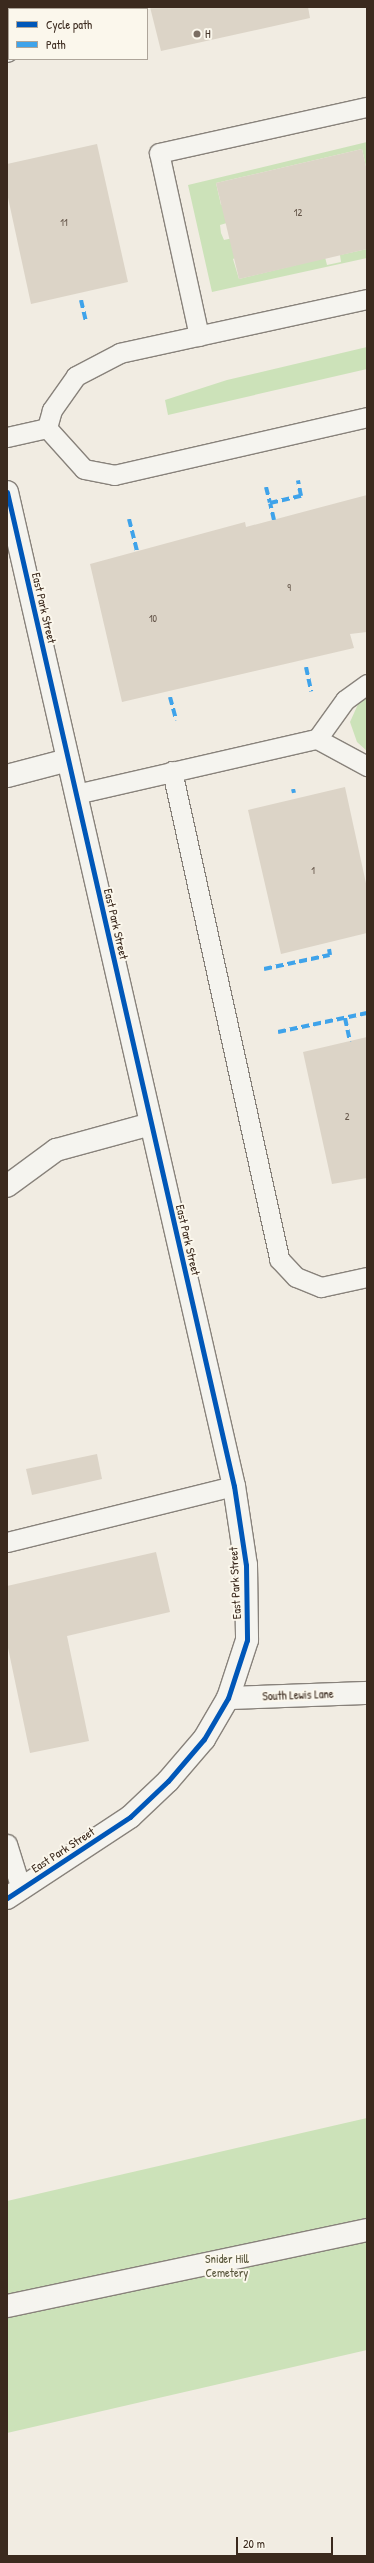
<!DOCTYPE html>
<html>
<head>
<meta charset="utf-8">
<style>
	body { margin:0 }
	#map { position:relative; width:374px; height:2563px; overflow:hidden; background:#f1ece2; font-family:"Patrick Hand",sans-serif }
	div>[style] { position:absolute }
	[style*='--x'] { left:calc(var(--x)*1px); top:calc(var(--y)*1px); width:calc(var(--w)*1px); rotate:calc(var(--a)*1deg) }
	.green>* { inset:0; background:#cce2b9 }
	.building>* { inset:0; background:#dcd4c7 }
	.roads { filter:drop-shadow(1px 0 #88827b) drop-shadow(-1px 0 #88827b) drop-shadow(0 1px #88827b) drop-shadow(0 -1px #88827b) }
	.lane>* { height:19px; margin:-9.5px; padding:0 9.5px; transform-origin:9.5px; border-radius:9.5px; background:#f5f4ef }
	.street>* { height:22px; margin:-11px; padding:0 11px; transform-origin:11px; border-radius:11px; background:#f5f4ef }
	.secondary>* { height:22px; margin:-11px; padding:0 11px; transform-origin:11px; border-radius:11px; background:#f5f4ef }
	.quiet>* { height:4px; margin-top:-2px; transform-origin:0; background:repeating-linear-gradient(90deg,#3fa3ea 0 8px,transparent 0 12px) }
	.cycleway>* { height:5px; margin:-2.5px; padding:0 2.5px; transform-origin:2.5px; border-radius:2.5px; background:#0057b8 }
	.dots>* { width:11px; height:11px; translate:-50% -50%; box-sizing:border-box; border:2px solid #fbf7ec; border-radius:50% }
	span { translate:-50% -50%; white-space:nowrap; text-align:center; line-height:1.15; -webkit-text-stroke:4px #fbf7ec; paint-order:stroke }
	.number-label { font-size:10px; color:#645549 }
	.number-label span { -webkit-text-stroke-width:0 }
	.poi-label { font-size:12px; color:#3b2a1e }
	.left { translate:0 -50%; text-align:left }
	.street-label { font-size:12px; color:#3b2a1e }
	.park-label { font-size:12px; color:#58563c }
	.frame { position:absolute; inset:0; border:8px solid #3b2a1e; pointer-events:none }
	.legend { position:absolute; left:8px; top:8px; width:140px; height:52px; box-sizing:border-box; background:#fbf7ec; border:1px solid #aea59a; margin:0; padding:5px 7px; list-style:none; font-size:12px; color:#3b2a1e }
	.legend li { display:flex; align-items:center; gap:8px; height:20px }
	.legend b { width:20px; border:1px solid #aea59a }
	.scale { position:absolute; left:236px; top:2537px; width:97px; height:18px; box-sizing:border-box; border:2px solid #3b2a1e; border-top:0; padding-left:5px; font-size:12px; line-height:14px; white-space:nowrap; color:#3b2a1e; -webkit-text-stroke:3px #fbf7ec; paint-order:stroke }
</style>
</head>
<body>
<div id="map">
	<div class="green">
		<i style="clip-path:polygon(367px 142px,367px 171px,362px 149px,216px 183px,221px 205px,226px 204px,230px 222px,220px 225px,221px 233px,224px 240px,233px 238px,238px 256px,233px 259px,239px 279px,296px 265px,323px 249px,327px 265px,341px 262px,340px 255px,367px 249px,367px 258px,212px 292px,188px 185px)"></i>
		<i style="clip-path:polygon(367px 347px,367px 369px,168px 415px,165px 400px,227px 380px)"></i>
		<i style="clip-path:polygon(367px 696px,367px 751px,357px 742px,350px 722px,359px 702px)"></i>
		<i style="clip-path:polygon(367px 2118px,367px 2350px,7px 2433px,7px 2201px)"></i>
	</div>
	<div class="building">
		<i style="clip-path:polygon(150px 7px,308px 7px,310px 18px,161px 51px)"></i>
		<i style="clip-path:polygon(97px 144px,128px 282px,31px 304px,7px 193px,7px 164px)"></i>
		<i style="clip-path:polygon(362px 149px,367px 171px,367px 249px,239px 279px,216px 183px)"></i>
		<i style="clip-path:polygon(367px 495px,367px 632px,350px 634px,354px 648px,122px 702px,90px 564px,245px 522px,246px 527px)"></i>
		<i style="clip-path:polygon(345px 787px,367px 888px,367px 933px,281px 954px,248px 810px)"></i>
		<i style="clip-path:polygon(367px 1037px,367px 1178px,332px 1184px,303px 1052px)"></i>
		<i style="clip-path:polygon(97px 1454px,102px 1479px,32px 1495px,26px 1469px)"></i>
		<i style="clip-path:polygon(156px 1552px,170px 1612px,67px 1636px,89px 1741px,30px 1753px,7px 1643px,7px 1586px)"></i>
	</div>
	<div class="roads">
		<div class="lane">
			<i style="--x:61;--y:9;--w:3;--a:-45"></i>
			<i style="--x:7;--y:52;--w:3;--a:-45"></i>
			<i style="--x:367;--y:299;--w:253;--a:167.7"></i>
			<i style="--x:120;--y:353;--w:50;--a:152.4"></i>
			<i style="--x:76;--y:376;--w:42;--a:125.2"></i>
			<i style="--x:52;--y:410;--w:19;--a:106"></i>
			<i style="--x:47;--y:428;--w:55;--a:47.9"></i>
			<i style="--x:84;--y:469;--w:31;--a:11"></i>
			<i style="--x:114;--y:475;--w:260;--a:-12.9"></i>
			<i style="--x:199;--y:336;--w:187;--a:-102.3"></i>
			<i style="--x:159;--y:153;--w:213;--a:-12.5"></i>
			<i style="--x:7;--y:437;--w:41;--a:-12.7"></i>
			<i style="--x:317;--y:739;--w:48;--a:-54.3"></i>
			<i style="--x:345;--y:700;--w:27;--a:-36"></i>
			<i style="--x:172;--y:771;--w:500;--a:77.6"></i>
			<i style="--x:279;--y:1259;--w:25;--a:47"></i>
			<i style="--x:296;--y:1277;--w:27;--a:22"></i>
			<i style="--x:321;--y:1287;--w:47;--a:-12.3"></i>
			<i style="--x:76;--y:794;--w:247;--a:-12.9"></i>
			<i style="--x:317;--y:739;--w:57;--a:28.4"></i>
			<i style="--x:7;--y:1542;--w:234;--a:-13.9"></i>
			<i style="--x:7;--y:1844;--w:47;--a:72.7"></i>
		</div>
		<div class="street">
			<i style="--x:7;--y:492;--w:1020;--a:77.14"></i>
			<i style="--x:234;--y:1486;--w:80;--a:81.4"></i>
			<i style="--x:246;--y:1565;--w:75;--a:89.2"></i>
			<i style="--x:247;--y:1640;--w:61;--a:108.1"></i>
			<i style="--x:228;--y:1698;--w:48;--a:120.3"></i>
			<i style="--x:204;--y:1739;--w:55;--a:130.6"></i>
			<i style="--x:168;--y:1781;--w:52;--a:136.5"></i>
			<i style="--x:130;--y:1817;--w:147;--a:146.6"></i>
			<i style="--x:7;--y:776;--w:63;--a:-14.7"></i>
			<i style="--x:7;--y:1186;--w:61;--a:-36.3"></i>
			<i style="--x:56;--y:1150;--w:98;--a:-15.3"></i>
			<i style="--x:7;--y:2306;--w:368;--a:-11.9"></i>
		</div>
		<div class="secondary">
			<i style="--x:228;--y:1698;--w:139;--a:-2.1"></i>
		</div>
	</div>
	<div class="quiet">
		<i style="--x:81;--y:300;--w:22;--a:77"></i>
		<i style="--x:266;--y:487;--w:16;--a:76"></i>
		<i style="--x:129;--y:519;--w:34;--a:76"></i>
		<i style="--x:274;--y:520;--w:17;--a:-103"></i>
		<i style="--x:270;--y:503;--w:32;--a:-13"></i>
		<i style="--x:301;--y:496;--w:16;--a:-101"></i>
		<i style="--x:306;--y:667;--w:25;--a:78"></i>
		<i style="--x:170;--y:697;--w:24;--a:75"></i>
		<i style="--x:293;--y:789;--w:4;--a:76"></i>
		<i style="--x:264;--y:969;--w:67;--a:-12"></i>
		<i style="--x:330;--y:955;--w:6;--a:-99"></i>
		<i style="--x:345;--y:1018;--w:24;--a:78"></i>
		<i style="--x:278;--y:1032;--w:91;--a:-12.1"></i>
	</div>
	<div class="cycleway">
		<i style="--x:7;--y:492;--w:1020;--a:77.14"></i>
		<i style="--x:234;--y:1486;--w:80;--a:81.4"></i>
		<i style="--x:246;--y:1565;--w:75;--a:89.2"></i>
		<i style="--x:247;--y:1640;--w:61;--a:108.1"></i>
		<i style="--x:228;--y:1698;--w:48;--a:120.3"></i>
		<i style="--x:204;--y:1739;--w:55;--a:130.6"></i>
		<i style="--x:168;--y:1781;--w:52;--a:136.5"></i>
		<i style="--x:130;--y:1817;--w:147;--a:146.6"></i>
	</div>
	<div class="dots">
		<i style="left:197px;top:34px;background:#7b6e63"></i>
	</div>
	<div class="number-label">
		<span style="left:298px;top:213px">12</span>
		<span style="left:64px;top:223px">11</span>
		<span style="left:289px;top:588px">9</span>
		<span style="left:153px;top:619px">10</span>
		<span style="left:313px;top:871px">1</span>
		<span style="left:347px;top:1117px">2</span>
	</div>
	<div class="poi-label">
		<span class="left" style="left:205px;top:34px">H</span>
	</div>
	<div class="street-label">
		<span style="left:44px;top:608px;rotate:77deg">East Park Street</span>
		<span style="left:116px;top:924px;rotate:77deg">East Park Street</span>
		<span style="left:188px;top:1240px;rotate:77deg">East Park Street</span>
		<span style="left:235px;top:1583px;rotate:-93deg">East Park Street</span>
		<span style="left:298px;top:1695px;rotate:-2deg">South Lewis Lane</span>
		<span style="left:63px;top:1850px;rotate:-33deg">East Park Street</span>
	</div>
	<div class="park-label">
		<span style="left:227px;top:2266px">Snider Hill<br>Cemetery</span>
	</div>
	<div class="frame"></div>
	<ul class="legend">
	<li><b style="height:5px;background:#0057b8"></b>Cycle path</li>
	<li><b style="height:5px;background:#3fa3ea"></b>Path</li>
	</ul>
	<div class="scale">20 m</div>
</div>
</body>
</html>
